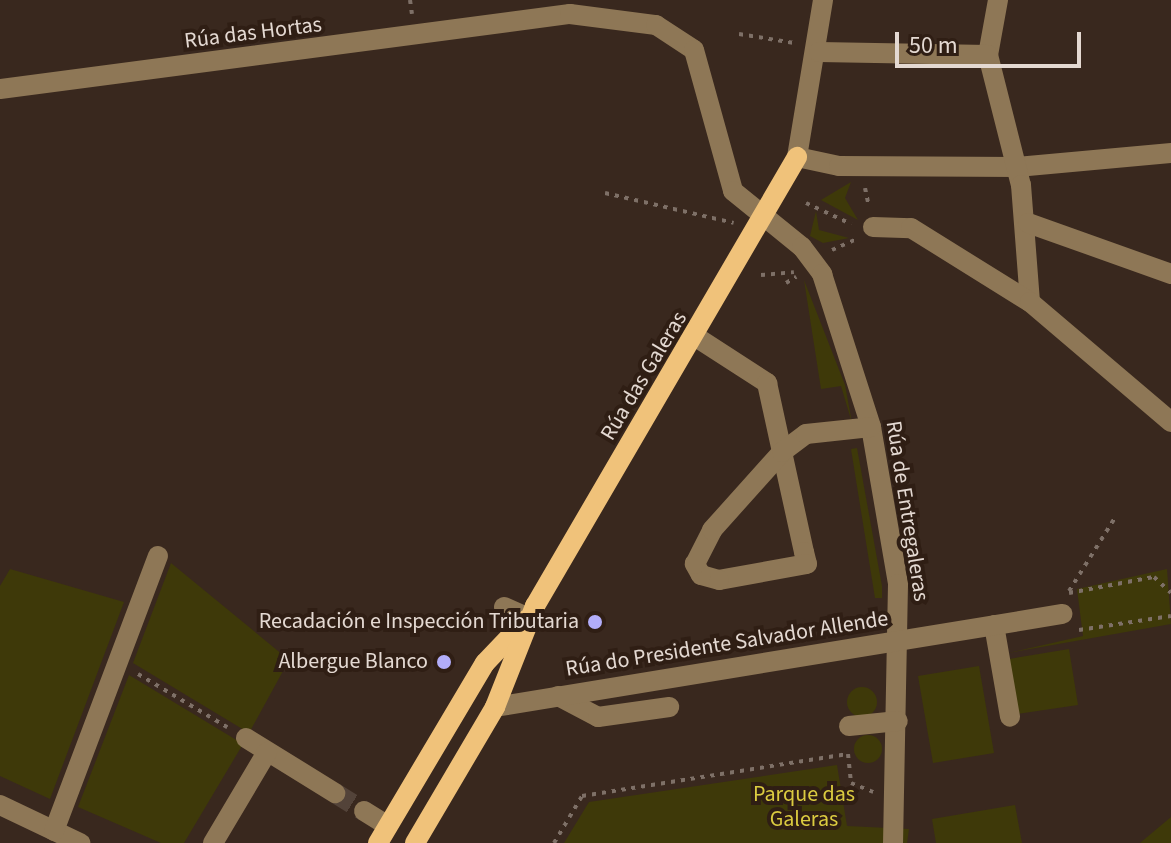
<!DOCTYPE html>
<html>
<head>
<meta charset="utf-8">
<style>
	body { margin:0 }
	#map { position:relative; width:1171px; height:843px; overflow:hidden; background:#39281e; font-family:"Source Sans 3",sans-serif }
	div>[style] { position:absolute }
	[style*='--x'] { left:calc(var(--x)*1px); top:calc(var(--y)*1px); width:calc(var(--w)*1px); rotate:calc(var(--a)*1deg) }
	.green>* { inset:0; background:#3e3909 }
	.round { border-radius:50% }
	.minor-tunnel>* { height:20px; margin-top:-10px; transform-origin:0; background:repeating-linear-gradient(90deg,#534339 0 20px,transparent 0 30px) }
	.path>* { height:4px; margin-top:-2px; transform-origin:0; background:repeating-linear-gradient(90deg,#7e7067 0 4px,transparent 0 10px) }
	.minor>* { height:20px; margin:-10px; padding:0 10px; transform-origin:10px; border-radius:10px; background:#8e7756 }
	.major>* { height:20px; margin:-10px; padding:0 10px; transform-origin:10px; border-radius:10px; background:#f0c27a }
	.dots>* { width:22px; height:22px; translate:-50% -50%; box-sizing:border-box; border:4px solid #2f1e14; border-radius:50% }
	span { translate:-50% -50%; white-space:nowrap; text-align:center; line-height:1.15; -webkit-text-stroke:8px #2f1e14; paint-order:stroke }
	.street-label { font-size:22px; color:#e4d9d2 }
	.poi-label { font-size:22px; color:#e4d9d2 }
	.right { translate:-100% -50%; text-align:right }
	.park-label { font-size:22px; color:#dbcb40 }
	.scale { position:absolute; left:895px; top:32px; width:186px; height:36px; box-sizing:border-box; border:4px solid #e4d9d2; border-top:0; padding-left:10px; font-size:24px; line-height:28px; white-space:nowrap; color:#e4d9d2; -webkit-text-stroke:6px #2f1e14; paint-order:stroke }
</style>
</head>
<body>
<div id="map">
	<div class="green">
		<i style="clip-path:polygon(851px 182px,845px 198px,858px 220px,821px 200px)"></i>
		<i style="clip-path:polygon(816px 211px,819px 230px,849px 238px,823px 243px,810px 236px)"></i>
		<i style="clip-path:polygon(804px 280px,845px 385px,852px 423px,841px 386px,821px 389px)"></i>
		<i style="clip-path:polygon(857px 448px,882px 586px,882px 598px,875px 598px,851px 449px)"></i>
		<i style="clip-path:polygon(171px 563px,289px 660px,249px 733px,133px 663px)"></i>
		<i style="clip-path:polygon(10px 569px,124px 602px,50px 799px,0 776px,0 586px)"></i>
		<i style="clip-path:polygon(1167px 569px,1171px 624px,1008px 653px,1083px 636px,1077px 589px)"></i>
		<i style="clip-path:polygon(1069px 649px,1078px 705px,1017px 714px,1009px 659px)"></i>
		<i style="clip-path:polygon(979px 666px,994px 753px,933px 763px,918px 676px)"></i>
		<i style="clip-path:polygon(129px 675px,243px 744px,184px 843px,161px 843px,78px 807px)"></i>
		<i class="round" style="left:847px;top:687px;width:30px;height:30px"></i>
		<i class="round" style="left:854px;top:735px;width:28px;height:28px"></i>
		<i style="clip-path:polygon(837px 765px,847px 826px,909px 829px,907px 843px,564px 843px,589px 802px)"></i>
		<i style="clip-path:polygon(1015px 805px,1022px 843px,936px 843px,932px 819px)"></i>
		<i style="clip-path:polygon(1171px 817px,1171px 843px,1140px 843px)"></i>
	</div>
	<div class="minor-tunnel">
		<i style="--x:335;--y:793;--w:34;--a:32"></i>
	</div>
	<div class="path">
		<i style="--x:410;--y:0;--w:14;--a:82"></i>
		<i style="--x:739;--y:34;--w:56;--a:9.3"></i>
		<i style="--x:865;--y:188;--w:19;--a:78"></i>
		<i style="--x:605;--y:193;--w:132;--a:13.1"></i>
		<i style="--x:806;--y:203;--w:50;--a:25"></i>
		<i style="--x:832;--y:250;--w:27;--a:-24"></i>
		<i style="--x:761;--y:275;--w:33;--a:-5"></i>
		<i style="--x:786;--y:283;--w:12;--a:-31"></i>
		<i style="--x:1069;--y:591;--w:89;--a:-57.9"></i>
		<i style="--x:1069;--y:593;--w:86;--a:-10.7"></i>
		<i style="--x:1154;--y:577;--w:23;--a:43"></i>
		<i style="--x:1079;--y:630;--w:93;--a:-8.7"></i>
		<i style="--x:138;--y:674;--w:104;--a:30.8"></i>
		<i style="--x:554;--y:843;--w:55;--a:-59.2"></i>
		<i style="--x:582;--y:796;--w:269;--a:-9"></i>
		<i style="--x:848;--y:754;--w:29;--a:84"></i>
		<i style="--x:851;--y:783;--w:24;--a:22"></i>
	</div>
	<div class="minor">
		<i style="--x:823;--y:0;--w:159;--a:99.4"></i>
		<i style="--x:797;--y:157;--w:43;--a:12.1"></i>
		<i style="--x:839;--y:166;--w:178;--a:0.3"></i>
		<i style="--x:1017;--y:167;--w:155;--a:-5.2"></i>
		<i style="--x:998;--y:0;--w:56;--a:100.3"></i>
		<i style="--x:988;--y:55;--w:134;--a:75.8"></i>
		<i style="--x:1021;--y:185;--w:117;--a:85.6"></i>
		<i style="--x:819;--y:52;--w:169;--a:1"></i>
		<i style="--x:0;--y:89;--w:575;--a:-7.5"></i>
		<i style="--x:570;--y:14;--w:87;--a:7.3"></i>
		<i style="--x:656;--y:25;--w:45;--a:33.3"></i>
		<i style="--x:694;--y:50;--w:146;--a:74.5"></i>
		<i style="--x:733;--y:191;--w:89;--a:39.1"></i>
		<i style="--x:802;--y:247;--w:34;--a:53"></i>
		<i style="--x:822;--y:274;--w:161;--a:72.2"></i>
		<i style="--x:871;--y:427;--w:159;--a:80.2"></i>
		<i style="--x:898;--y:584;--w:259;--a:91.1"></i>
		<i style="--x:1028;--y:223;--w:152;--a:19.6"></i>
		<i style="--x:873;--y:227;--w:38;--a:2"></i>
		<i style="--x:911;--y:228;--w:140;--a:31.9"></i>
		<i style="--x:1030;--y:302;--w:185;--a:40.4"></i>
		<i style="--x:696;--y:337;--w:85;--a:32.9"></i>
		<i style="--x:767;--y:383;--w:71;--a:77.7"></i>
		<i style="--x:782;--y:452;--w:102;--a:77.6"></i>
		<i style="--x:804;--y:552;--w:12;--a:76"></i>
		<i style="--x:807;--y:564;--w:89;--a:169.7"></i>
		<i style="--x:719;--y:580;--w:19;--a:-164"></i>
		<i style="--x:701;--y:575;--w:13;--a:-119"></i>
		<i style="--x:695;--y:564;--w:38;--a:-63"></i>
		<i style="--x:712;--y:530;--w:105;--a:-48.1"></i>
		<i style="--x:782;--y:452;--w:30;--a:-37"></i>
		<i style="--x:806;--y:434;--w:65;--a:-6.1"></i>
		<i style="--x:504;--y:607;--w:27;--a:24"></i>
		<i style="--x:994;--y:625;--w:93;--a:80.1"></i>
		<i style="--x:558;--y:696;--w:45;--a:27.7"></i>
		<i style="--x:598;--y:717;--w:72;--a:-8"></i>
		<i style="--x:495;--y:707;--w:575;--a:-9.31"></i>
		<i style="--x:849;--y:726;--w:49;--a:-5.8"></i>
		<i style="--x:246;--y:738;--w:105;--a:31.7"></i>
		<i style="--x:0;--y:805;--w:89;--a:25.4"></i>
		<i style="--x:364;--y:811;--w:28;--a:32"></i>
		<i style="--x:54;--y:831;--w:294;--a:-69.3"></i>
		<i style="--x:213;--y:843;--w:106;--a:-59.3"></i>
	</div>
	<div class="major">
		<i style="--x:378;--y:843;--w:209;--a:-59.3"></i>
		<i style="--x:485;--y:663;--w:59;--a:-46.4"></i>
		<i style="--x:415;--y:843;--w:158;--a:-59.5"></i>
		<i style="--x:495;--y:707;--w:109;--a:-68.4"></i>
		<i style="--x:535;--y:606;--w:520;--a:-59.74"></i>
	</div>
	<div class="dots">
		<i style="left:595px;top:622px;background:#b2adf9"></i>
		<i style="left:444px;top:662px;background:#b2adf9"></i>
	</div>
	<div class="street-label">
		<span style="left:253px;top:33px;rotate:-7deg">Rúa das Hortas</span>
		<span style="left:644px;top:376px;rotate:-59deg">Rúa das Galeras</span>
		<span style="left:907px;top:511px;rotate:81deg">Rúa de Entregaleras</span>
		<span style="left:727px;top:644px;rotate:-9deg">Rúa do Presidente Salvador Allende</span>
	</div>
	<div class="poi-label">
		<span class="right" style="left:579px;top:622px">Recadación e Inspección Tributaria</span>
		<span class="right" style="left:428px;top:662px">Albergue Blanco</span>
	</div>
	<div class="park-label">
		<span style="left:804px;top:807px">Parque das<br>Galeras</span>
	</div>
	<div class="scale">50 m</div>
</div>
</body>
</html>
